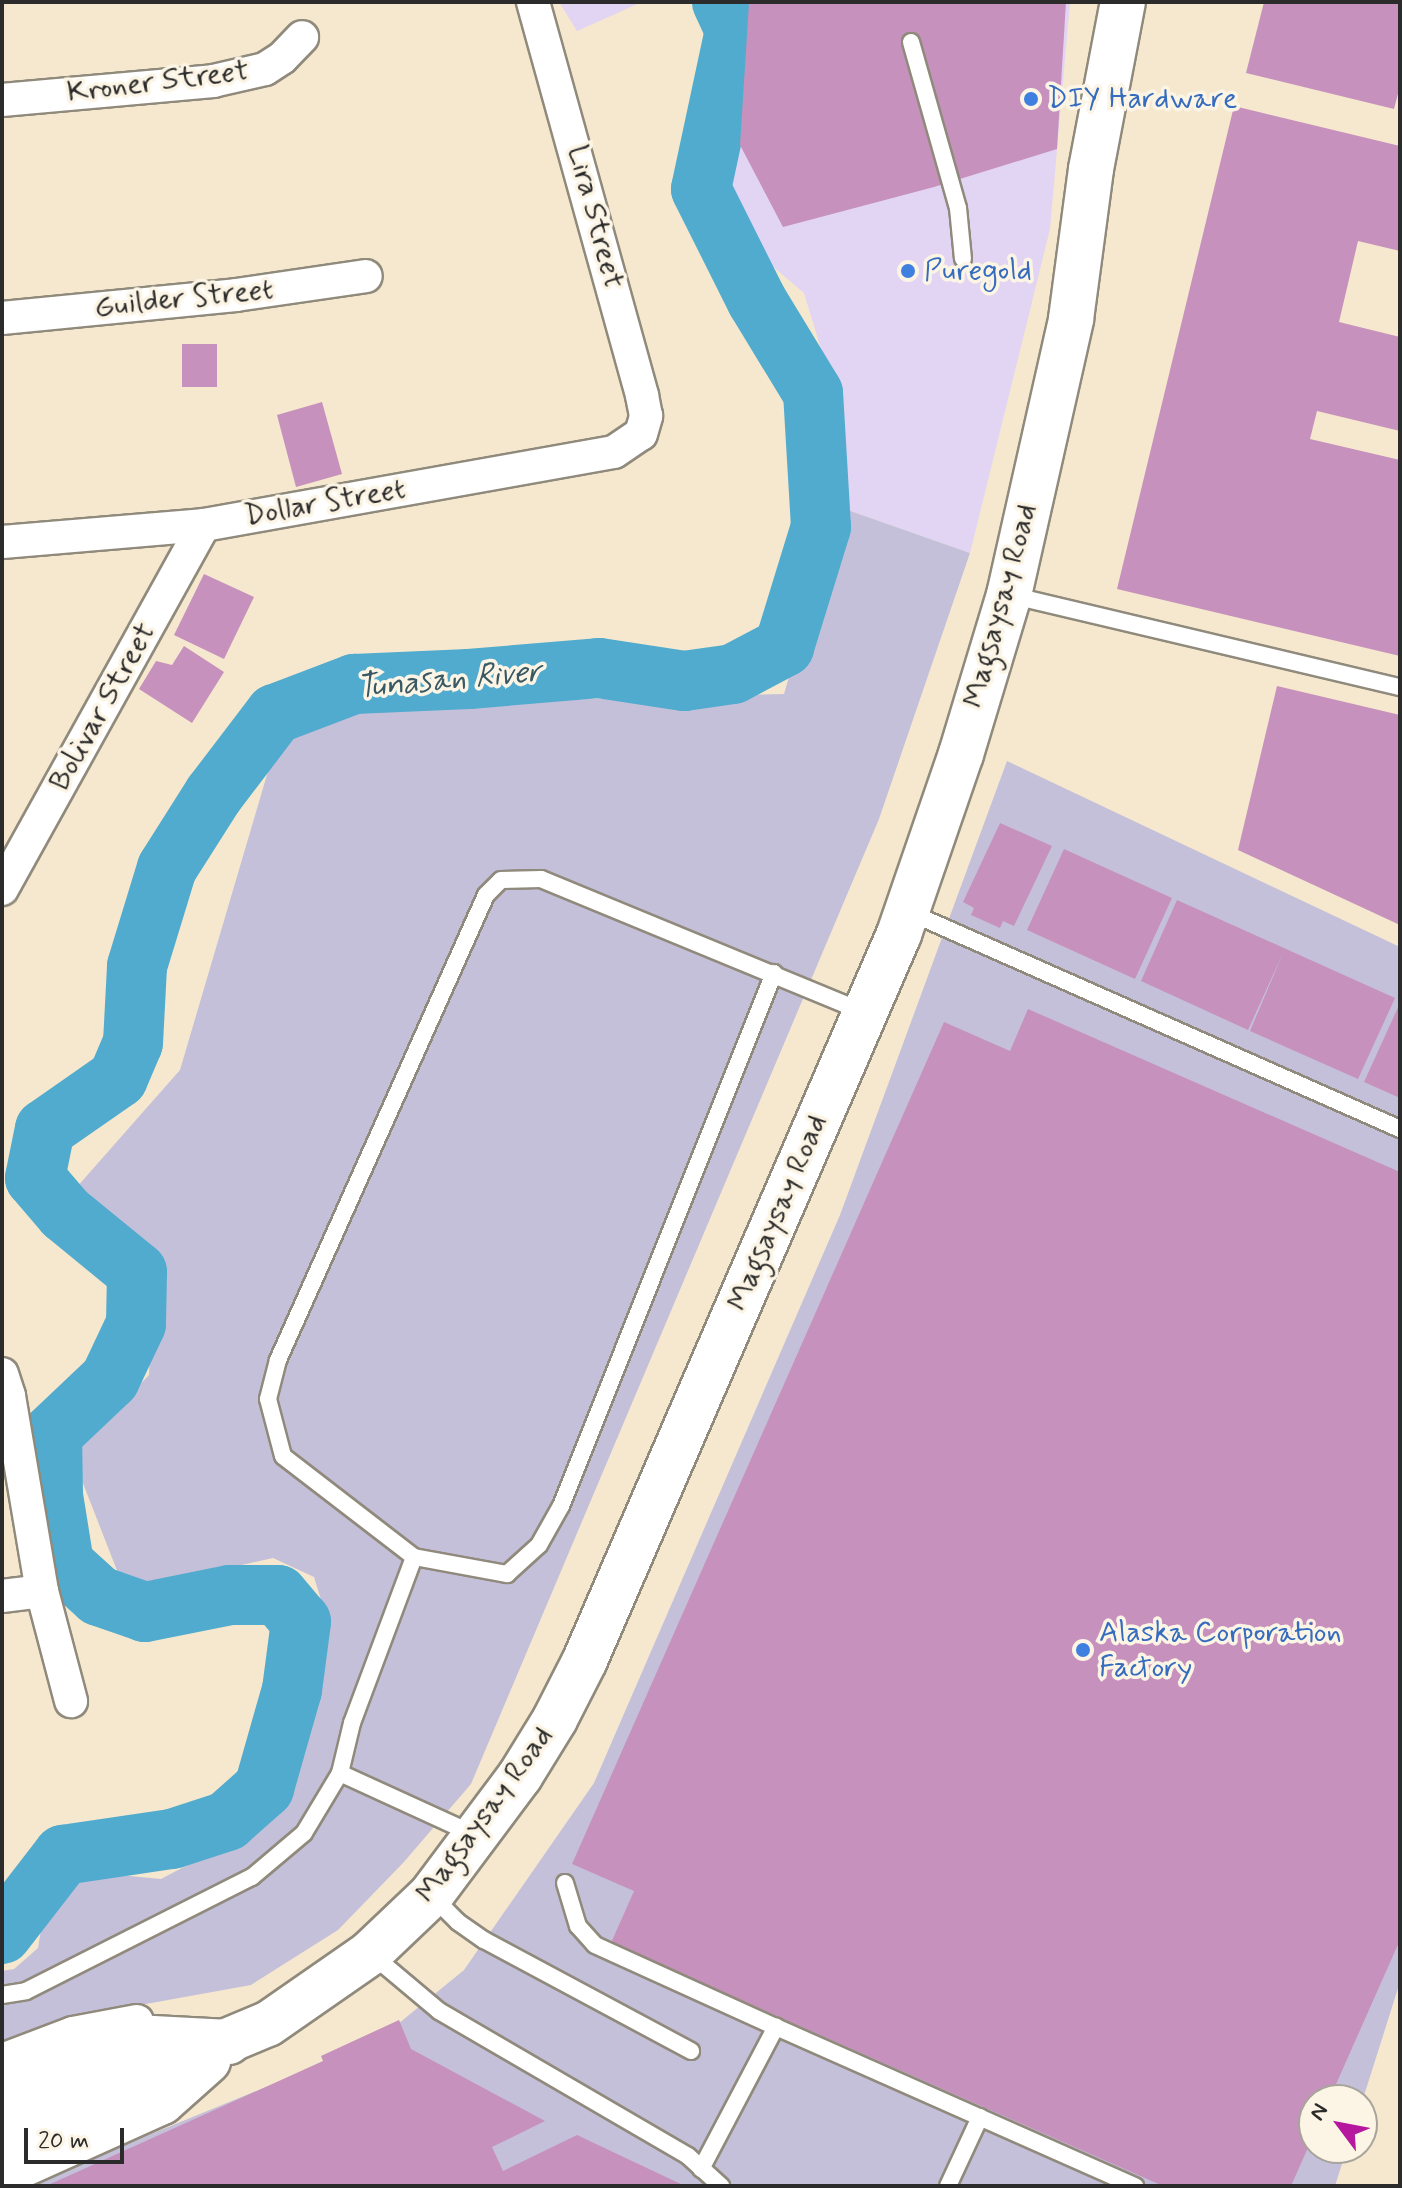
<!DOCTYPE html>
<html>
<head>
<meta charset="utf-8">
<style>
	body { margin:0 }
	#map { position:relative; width:1402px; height:2188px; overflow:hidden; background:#f5e8ce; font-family:Mynerve,sans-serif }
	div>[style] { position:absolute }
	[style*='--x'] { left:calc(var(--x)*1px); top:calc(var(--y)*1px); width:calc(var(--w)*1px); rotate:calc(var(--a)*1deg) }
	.built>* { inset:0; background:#e2d4f3 }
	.industrial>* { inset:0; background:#c5c0da }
	.river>* { height:60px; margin:-30px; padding:0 30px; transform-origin:30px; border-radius:30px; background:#51abce }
	.building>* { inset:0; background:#c691bc }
	.roads { filter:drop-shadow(2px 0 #908a7c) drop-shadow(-2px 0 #908a7c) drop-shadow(0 2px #908a7c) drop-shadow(0 -2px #908a7c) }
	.service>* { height:16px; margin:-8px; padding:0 8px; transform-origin:8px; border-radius:8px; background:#fff }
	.minor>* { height:32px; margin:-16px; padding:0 16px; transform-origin:16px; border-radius:16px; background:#fff }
	.secondary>* { height:44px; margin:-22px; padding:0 22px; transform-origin:22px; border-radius:22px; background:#fff }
	.motorway>* { height:44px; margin:-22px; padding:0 22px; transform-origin:22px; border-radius:22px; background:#fff }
	.dots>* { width:22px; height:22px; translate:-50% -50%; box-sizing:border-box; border:4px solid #fcf5e5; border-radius:50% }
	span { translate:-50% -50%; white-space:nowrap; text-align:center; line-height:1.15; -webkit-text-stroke:7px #fcf5e5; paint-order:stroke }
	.street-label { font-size:30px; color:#2b2b2b }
	.shop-label { font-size:30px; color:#366cbe }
	.left { translate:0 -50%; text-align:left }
	.water-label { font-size:32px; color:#385864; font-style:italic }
	.frame { position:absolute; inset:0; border:4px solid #2b2b2b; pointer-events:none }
	.north { position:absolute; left:1298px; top:2084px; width:80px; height:80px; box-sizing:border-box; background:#fcf5e5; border:2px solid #a8a49b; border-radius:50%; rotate:302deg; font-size:22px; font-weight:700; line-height:32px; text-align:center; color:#2b2b2b }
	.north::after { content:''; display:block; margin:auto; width:28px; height:36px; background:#b5179e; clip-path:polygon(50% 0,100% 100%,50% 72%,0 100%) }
	.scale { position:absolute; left:24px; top:2128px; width:100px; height:36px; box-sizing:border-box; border:4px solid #2b2b2b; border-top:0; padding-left:10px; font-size:24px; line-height:28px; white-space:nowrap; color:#2b2b2b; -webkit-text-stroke:6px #fcf5e5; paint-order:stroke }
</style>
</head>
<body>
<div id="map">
	<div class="built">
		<i style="clip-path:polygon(559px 2px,642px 2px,577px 31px)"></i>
		<i style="clip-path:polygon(742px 2px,1070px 2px,1050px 229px,970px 553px,839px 507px,839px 408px,804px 293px,751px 248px,721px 148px)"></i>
	</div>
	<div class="industrial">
		<i style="clip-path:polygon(839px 507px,970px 553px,879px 819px,471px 1784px,403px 1863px,338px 1930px,251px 1985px,85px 2015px,2px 2048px,2px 1971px,14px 1969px,38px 1948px,45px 1904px,78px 1871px,161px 1879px,252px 1831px,314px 1707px,330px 1629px,314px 1577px,273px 1558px,125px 1591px,72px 1455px,149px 1375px,153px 1260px,76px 1188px,180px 1070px,279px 734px,331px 706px,784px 694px)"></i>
		<i style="clip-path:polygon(1007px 761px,1400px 947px,1400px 1982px,1362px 2102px,1314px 2100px,1314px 2148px,1347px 2148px,1335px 2186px,24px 2186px,376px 2042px,464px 1970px,594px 1783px,840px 1215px)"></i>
	</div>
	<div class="river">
		<i style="--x:2;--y:1934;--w:100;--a:-52.3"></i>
		<i style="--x:63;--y:1855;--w:110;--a:-8.4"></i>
		<i style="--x:172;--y:1839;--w:58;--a:-18.1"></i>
		<i style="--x:227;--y:1821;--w:50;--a:-41.7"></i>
		<i style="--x:264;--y:1788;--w:102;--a:-74.1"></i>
		<i style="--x:292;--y:1690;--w:69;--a:-82.5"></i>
		<i style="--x:301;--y:1622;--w:35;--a:-130"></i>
		<i style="--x:278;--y:1595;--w:48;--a:180"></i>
		<i style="--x:230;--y:1595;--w:87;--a:168.7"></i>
		<i style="--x:145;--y:1612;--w:49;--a:-160.8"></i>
		<i style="--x:99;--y:1596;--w:47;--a:-137.6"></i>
		<i style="--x:64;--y:1564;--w:70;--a:-99.1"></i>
		<i style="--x:53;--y:1495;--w:61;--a:-90.9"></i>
		<i style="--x:52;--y:1434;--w:80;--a:-43.5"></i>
		<i style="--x:110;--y:1379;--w:61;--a:-64.7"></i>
		<i style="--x:136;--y:1324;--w:52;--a:-88.9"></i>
		<i style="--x:137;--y:1272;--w:93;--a:-140.7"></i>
		<i style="--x:65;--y:1213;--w:46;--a:-130.6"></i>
		<i style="--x:35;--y:1178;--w:50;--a:-78.5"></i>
		<i style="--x:45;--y:1129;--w:89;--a:-34.9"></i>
		<i style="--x:118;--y:1078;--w:38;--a:-67"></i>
		<i style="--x:133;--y:1043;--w:77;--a:-87"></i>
		<i style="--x:137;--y:966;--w:102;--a:-73"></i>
		<i style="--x:167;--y:868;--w:88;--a:-57.6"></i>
		<i style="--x:214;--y:794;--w:101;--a:-52.7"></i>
		<i style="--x:275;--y:714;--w:85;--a:-20.8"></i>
		<i style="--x:354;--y:684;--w:115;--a:-2.5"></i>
		<i style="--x:469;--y:679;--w:130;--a:-4.8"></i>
		<i style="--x:599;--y:668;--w:86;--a:8.7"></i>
		<i style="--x:684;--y:681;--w:49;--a:-8.1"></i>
		<i style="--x:733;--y:674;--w:58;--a:-27.9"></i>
		<i style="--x:784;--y:647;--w:126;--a:-72.9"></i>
		<i style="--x:821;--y:527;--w:134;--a:-93.4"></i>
		<i style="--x:813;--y:393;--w:108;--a:-121.3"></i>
		<i style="--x:757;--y:301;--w:125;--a:-116.6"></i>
		<i style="--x:701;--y:189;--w:163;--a:-77.9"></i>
		<i style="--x:735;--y:30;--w:31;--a:-115"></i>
	</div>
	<div class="building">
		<i style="clip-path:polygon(749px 2px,1066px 2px,1057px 149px,934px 187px,783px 227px,740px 145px)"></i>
		<i style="clip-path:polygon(1264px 2px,1400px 2px,1400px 86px,1394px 109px,1246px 73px)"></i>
		<i style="clip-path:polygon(1234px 106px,1400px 146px,1400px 251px,1358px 241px,1339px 322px,1400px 337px,1400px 431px,1317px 411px,1310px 439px,1400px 460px,1400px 656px,1117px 589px)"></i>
		<i style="clip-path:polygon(182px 344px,217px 344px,217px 387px,182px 387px)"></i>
		<i style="clip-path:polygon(322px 402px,342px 474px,296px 487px,277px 415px)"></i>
		<i style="clip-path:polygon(204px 574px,254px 597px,224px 659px,174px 635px)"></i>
		<i style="clip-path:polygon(184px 646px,224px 672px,192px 723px,139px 689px,156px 661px,172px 665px)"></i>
		<i style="clip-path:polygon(1277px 686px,1400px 715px,1400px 925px,1238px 850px)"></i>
		<i style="clip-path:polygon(1000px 823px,1052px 846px,1014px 926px,1003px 921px,1000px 928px,971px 915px,974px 908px,963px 902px)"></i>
		<i style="clip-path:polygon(1064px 849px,1172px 898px,1135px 979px,1027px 930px)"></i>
		<i style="clip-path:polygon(1177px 900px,1395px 998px,1358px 1079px,1250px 1031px,1283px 953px,1248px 1030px,1141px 981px)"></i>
		<i style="clip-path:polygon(1400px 1003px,1400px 1098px,1364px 1082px)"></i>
		<i style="clip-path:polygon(1028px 1009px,1400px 1172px,1400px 1940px,1329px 2100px,1314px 2100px,1314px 2134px,1291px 2186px,1163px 2186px,611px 1943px,634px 1891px,572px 1864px,944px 1022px,1010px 1051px)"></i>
		<i style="clip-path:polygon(399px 2020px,411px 2049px,545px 2121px,492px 2147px,503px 2171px,577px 2135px,685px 2186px,46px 2186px,323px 2061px,321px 2056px)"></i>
	</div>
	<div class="roads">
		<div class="service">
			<i style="--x:911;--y:42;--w:173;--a:74.2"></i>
			<i style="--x:958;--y:208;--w:51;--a:84.4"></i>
			<i style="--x:1010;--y:595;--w:401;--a:13.3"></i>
			<i style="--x:909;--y:912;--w:537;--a:23.84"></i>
			<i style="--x:414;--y:1557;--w:95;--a:10.4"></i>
			<i style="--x:507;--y:1574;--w:43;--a:-42.2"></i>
			<i style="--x:539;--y:1545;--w:45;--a:-60.6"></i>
			<i style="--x:561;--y:1506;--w:574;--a:-68.22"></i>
			<i style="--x:340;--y:1773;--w:146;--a:24.6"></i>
			<i style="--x:565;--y:1883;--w:45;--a:73.2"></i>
			<i style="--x:578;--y:1926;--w:25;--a:48"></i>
			<i style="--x:595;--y:1945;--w:199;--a:24.4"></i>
			<i style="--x:432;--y:1896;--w:37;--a:45"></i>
			<i style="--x:458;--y:1922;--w:32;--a:35"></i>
			<i style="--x:484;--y:1940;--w:235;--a:28.2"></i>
			<i style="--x:370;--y:1953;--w:90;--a:40"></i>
			<i style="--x:439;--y:2011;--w:288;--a:30.2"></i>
			<i style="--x:688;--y:2156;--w:45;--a:42.3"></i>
			<i style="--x:2;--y:1995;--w:24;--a:-9"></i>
			<i style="--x:26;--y:1991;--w:253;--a:-26.8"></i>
			<i style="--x:252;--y:1877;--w:68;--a:-40.2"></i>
			<i style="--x:304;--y:1833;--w:70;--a:-59"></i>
			<i style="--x:340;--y:1773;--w:51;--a:-76.5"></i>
			<i style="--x:352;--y:1723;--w:177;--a:-69.5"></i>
			<i style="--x:414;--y:1557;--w:165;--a:-142.4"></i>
			<i style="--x:283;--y:1456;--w:59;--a:-104.7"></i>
			<i style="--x:268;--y:1399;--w:40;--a:-75.6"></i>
			<i style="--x:278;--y:1360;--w:509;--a:-65.9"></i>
			<i style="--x:486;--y:895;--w:21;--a:-45"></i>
			<i style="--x:501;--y:880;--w:40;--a:-1.4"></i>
			<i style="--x:541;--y:879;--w:347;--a:22.4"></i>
			<i style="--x:701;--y:2169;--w:161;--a:-62.2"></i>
			<i style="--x:776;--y:2027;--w:393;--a:23.9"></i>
			<i style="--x:948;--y:2186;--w:76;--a:-65.1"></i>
		</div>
		<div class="minor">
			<i style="--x:2;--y:100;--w:212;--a:-5.1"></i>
			<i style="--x:213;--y:81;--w:53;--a:-13"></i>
			<i style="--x:265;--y:69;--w:20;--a:-33"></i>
			<i style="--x:282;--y:58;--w:29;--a:-46"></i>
			<i style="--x:2;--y:318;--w:235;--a:-5.6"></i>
			<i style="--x:236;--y:295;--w:131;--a:-8.3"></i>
			<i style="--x:2;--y:542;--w:203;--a:-4.8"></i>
			<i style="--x:204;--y:525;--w:416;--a:-10.1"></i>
			<i style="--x:614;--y:452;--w:32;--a:-34"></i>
			<i style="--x:641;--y:434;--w:19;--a:-74"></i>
			<i style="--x:646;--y:416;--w:21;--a:-101"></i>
			<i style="--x:642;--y:395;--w:408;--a:-105.5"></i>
			<i style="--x:2;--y:889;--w:416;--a:-61"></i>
			<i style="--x:2;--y:1374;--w:23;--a:72"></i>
			<i style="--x:9;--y:1396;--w:198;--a:80.4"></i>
			<i style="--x:42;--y:1591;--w:114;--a:75.2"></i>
			<i style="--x:2;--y:1596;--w:40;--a:-7.1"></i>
			<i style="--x:2;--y:2060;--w:76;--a:-20.8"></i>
			<i style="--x:73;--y:2033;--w:65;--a:-10.6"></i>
		</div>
		<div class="secondary">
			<i style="--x:2;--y:2135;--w:288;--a:-22.7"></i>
			<i style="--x:268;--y:2024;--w:124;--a:-34.8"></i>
			<i style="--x:370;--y:1953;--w:84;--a:-43.6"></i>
			<i style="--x:431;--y:1895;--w:149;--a:-53.2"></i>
			<i style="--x:520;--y:1776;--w:67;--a:-58.4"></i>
			<i style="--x:555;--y:1719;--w:66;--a:-63"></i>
			<i style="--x:585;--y:1660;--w:791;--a:-66.61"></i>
			<i style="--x:899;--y:934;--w:190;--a:-71"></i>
			<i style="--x:961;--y:754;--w:166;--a:-73.2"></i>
			<i style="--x:1009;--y:595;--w:283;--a:-77.3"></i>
			<i style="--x:1071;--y:319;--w:151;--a:-82.4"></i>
			<i style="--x:1091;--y:169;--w:170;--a:-79.2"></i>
			<i style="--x:2;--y:2174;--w:175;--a:-24.2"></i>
			<i style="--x:162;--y:2102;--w:62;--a:-41.7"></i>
		</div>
		<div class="motorway">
			<i style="--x:2;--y:2089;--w:142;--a:-21.5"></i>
			<i style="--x:134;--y:2037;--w:95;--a:3"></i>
		</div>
	</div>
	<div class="dots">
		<i style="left:1031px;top:99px;background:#3f7fe0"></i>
		<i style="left:908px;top:271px;background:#3f7fe0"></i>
		<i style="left:1083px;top:1650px;background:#3f7fe0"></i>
	</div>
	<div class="street-label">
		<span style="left:158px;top:82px;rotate:-7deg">Kroner Street</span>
		<span style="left:595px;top:217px;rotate:75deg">Lira Street</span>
		<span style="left:184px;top:299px;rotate:-6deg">Guilder Street</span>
		<span style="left:325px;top:503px;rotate:-10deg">Dollar Street</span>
		<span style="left:1001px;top:606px;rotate:-75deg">Magsaysay Road</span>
		<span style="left:103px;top:707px;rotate:-61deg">Bolivar Street</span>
		<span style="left:778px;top:1213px;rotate:-67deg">Magsaysay Road</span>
		<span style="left:485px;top:1815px;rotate:-54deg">Magsaysay Road</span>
	</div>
	<div class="shop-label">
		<span class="left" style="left:1047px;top:99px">DIY Hardware</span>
		<span class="left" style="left:924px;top:271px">Puregold</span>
		<span class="left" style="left:1099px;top:1650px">Alaska Corporation<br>Factory</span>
	</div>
	<div class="water-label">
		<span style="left:449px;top:680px;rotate:-5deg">Tunasan River</span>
	</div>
	<div class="frame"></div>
	<div class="north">N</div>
	<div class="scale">20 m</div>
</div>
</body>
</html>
